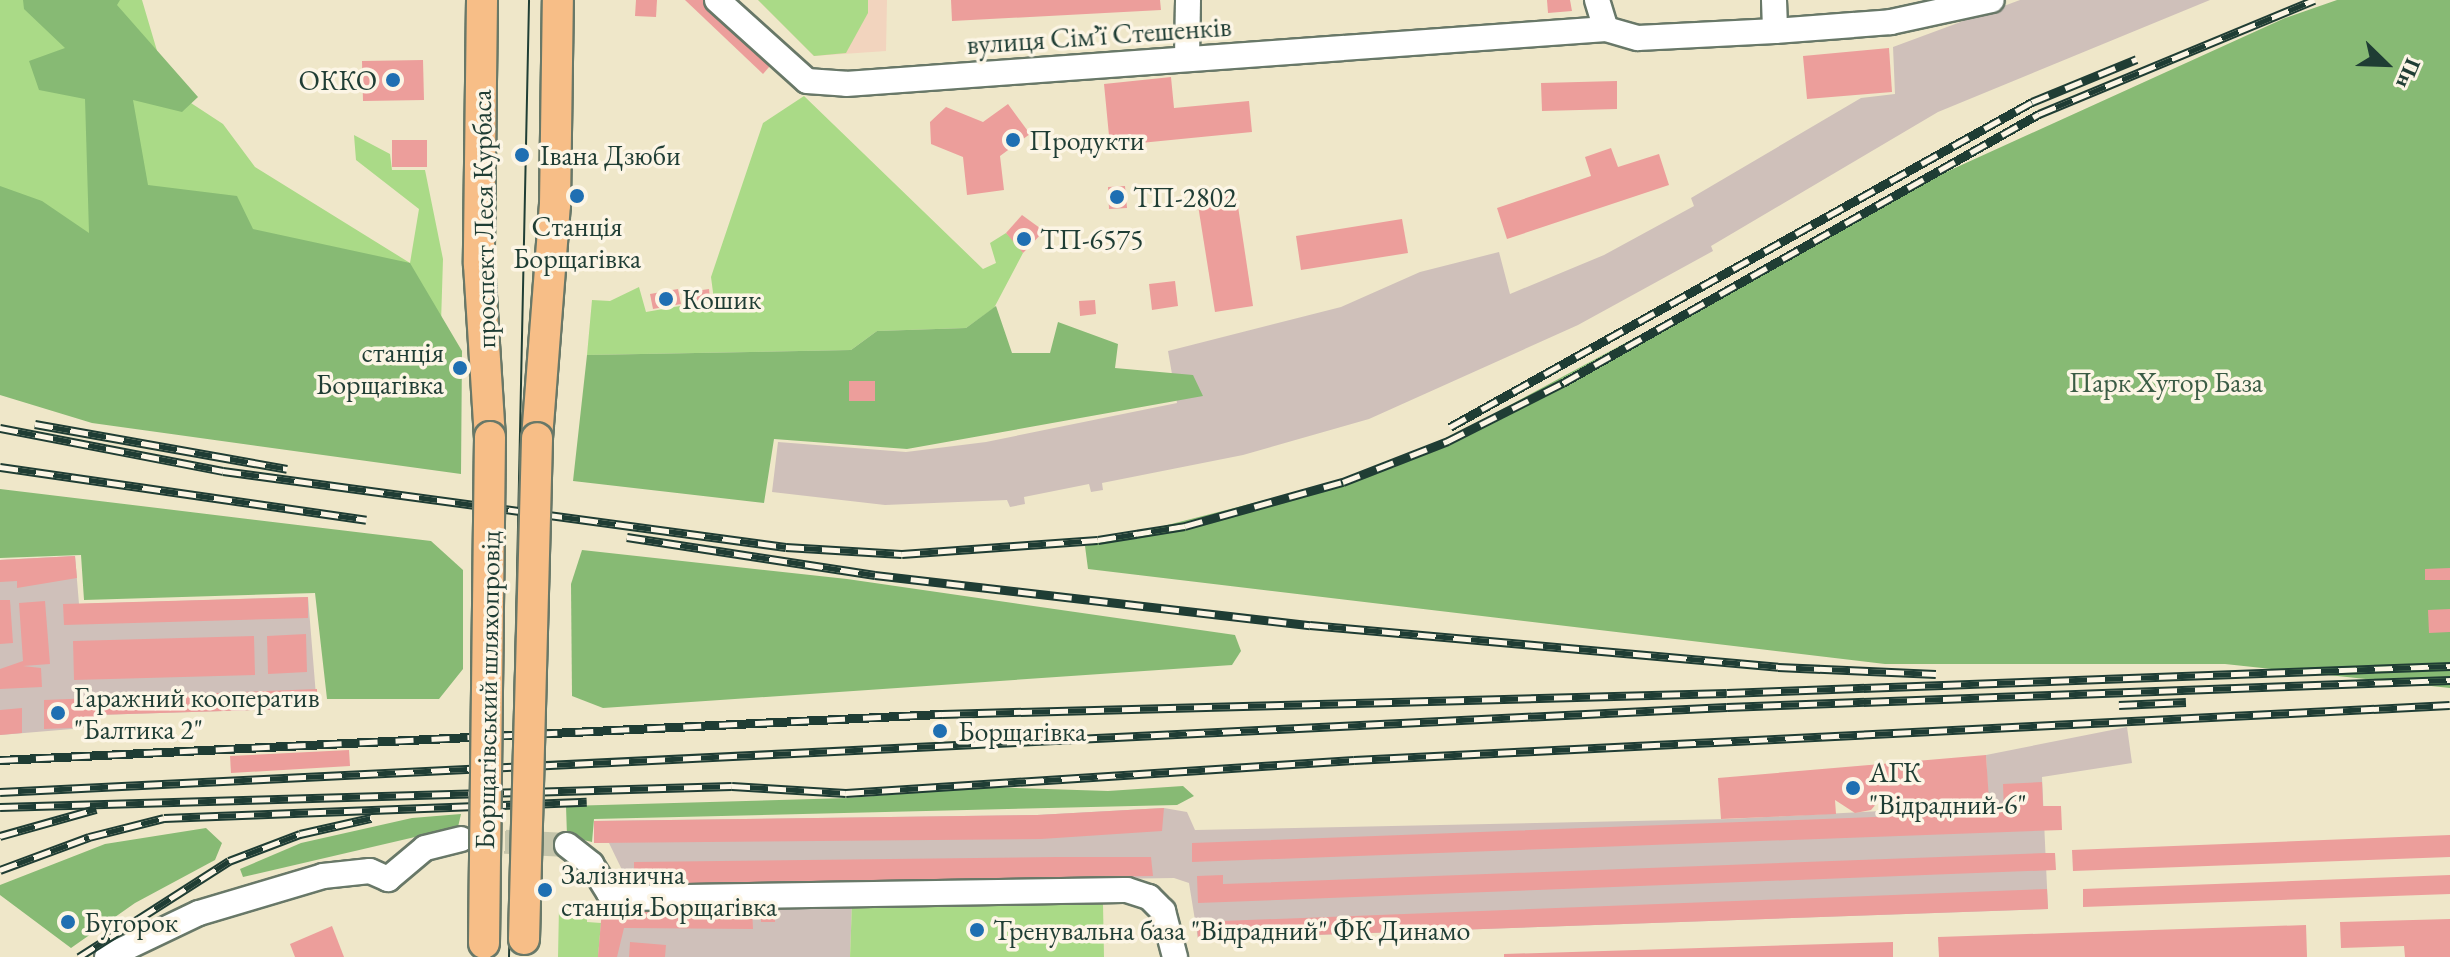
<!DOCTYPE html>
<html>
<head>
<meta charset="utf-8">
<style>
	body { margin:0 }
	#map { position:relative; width:2450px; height:957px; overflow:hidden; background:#efe7c9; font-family:"EB Garamond",serif }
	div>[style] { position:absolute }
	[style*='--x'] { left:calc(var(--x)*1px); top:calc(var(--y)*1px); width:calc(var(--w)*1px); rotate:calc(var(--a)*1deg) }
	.built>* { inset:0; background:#f2d4be }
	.industrial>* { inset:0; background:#cfc0ba }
	.green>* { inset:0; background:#aada87 }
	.forest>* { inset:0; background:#87ba74 }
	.building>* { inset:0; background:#ec9e9b }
	.minor-tunnel>* { height:24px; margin-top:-12px; transform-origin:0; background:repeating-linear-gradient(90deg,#c5c5ab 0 24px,transparent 0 36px) }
	.roads { filter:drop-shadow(2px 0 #687868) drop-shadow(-2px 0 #687868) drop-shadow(0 2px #687868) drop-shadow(0 -2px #687868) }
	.minor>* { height:24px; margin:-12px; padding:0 12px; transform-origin:12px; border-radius:12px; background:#fff }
	.major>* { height:30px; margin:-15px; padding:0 15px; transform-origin:15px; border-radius:15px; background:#f7be87 }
	.tram>* { height:2px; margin:-1px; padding:0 1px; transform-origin:1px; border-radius:1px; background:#1f3d34 }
	.rail>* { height:9px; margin-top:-4.5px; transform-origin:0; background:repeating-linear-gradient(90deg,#fcf5e5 0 18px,#1f3d34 0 36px); box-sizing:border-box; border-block:2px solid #1f3d34 }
	.bridges { filter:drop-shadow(2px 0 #687868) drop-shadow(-2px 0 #687868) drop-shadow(0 2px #687868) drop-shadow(0 -2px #687868) }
	.major-bridge>* { height:30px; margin:-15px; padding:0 15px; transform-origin:15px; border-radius:15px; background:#f7be87 }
	.dots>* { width:22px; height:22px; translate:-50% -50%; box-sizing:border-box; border:4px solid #fcf5e5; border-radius:50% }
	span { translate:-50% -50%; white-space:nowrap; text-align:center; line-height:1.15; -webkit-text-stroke:7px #fcf5e5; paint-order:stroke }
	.street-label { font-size:28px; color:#1f3d34 }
	.poi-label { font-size:28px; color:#1f3d34 }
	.right { translate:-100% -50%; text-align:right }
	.left { translate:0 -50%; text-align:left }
	.park-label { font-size:28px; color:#3b5c45 }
	.north { position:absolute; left:2346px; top:24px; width:80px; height:80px; -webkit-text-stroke:6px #fcf5e5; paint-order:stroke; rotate:113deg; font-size:22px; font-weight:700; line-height:32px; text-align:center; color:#1f3d34 }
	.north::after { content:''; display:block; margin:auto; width:28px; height:36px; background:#1f3d34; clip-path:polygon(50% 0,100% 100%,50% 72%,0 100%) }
</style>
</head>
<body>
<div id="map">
	<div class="built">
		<i style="clip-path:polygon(758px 0,887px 0,886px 51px,814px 56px)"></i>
	</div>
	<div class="industrial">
		<i style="clip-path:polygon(2020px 0,2210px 0,1938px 112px,1711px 246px,1713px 251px,1578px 325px,1369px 419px,1243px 455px,1102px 483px,1103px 490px,1091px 492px,1089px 484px,1024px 497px,1025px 504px,1010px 507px,1007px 500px,885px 505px,772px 492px,778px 442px,906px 452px,986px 442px,1177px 403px,1168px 351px,1341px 307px,1420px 272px,1499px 252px,1510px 294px,1604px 255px,1694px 206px,1691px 198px,1861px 98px,1895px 94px,1893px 47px)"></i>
		<i style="clip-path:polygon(75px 556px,79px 604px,308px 597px,317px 708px,96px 715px,96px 727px,0 735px,0 560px)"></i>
		<i style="clip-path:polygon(2127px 727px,2132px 763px,2042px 777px,2048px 909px,1198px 939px,1189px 883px,1174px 878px,643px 886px,624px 874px,609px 843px,594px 843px,594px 821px,1037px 815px,1164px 808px,1187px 812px,1195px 830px,1729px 819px,1937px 808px,1938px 803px,1988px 800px,1986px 755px)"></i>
		<i style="clip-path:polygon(852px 903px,850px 957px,598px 957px,602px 910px)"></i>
	</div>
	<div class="green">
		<i style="clip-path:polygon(0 0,142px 0,168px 88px,223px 124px,255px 167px,410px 263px,419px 209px,356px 160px,354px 135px,390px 154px,392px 170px,425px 170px,443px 259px,439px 387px,0 261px)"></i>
		<i style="clip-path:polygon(758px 0,868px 0,868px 13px,846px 53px,814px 56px)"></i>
		<i style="clip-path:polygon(804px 96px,983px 269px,996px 263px,990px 243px,1006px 233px,1019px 245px,1023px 253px,994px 308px,966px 328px,877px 331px,851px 350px,587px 355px,592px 300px,610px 301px,639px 287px,646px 312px,714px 300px,711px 277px,763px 123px)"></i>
		<i style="clip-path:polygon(852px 903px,1103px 904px,1104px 957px,850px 957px)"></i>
		<i style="clip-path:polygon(559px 907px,587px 909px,587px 922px,601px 923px,598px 957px,558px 957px)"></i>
	</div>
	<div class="forest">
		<i style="clip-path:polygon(23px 0,120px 0,117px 5px,198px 97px,182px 112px,133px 100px,148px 185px,237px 196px,253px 229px,410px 263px,462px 351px,461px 474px,92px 423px,0 395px,0 186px,42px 201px,89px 233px,85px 99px,39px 90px,29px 61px,65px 48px,24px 9px)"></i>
		<i style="clip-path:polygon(2337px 0,2450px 0,2450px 688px,2225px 664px,1885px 664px,1088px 569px,1085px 546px,1395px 467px,1922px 183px,2285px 18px)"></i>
		<i style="clip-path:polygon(996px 306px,1012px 353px,1050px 353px,1058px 322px,1118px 344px,1115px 368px,1193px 375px,1203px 396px,907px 449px,774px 439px,764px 503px,573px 481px,587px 355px,851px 350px,877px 331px,966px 328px)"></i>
		<i style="clip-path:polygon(0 489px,431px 541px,463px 570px,463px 669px,439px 699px,327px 699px,315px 593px,84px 600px,81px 555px,0 558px)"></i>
		<i style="clip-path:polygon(582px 550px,847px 579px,1235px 635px,1241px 651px,1232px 665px,603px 708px,572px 696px,571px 584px)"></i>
		<i style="clip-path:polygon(1183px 786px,1194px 796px,1177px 805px,594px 819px,592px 842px,567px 836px,566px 806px,848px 798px,990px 787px,1108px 791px)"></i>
		<i style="clip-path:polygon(461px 814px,458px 827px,243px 877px,240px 869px,301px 843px,412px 818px)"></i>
		<i style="clip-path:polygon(206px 828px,222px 843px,215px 860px,135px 903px,71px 948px,0 895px,0 885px,105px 844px)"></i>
	</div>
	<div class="building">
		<i style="clip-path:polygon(636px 0,657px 0,656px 17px,635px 16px)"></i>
		<i style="clip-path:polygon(685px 0,713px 0,776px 59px,763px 74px)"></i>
		<i style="clip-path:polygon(951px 0,1160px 0,1161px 10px,952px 21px)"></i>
		<i style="clip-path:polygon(1547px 0,1570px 0,1572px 11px,1548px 13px)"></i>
		<i style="clip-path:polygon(1889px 48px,1892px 92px,1807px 99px,1803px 56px)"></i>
		<i style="clip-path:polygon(423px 60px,424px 100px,363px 101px,362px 61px)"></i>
		<i style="clip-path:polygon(1171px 77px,1174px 108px,1249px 101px,1252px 132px,1110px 146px,1104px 84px)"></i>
		<i style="clip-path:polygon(1617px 81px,1617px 109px,1542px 111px,1541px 83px)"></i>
		<i style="clip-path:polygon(1008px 104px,1030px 134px,1000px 156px,1004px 190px,967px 195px,963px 157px,931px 144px,930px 122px,946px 107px,983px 122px)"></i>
		<i style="clip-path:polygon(392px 140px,427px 140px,427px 167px,392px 167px)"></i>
		<i style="clip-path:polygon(1611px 148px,1618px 167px,1659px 154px,1669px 185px,1507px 239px,1497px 208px,1591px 176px,1585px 157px)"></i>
		<i style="clip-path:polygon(1125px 186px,1127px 208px,1109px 209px,1108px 187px)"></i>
		<i style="clip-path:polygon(1236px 193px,1253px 306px,1215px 312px,1197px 199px)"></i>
		<i style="clip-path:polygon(1022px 215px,1044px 231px,1023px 253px,1006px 233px)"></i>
		<i style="clip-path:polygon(1402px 219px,1408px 253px,1301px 270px,1296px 236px)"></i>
		<i style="clip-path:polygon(1175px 281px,1178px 306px,1152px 310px,1149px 284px)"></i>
		<i style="clip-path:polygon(678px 289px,681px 304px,653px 309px,650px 294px)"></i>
		<i style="clip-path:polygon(709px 289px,710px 299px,690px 302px,689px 292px)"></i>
		<i style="clip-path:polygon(1095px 300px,1096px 314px,1080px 316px,1079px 301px)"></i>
		<i style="clip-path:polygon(849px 381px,875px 381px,875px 401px,849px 401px)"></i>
		<i style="clip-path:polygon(75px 556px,77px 578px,17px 588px,17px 581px,0 582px,0 560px)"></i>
		<i style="clip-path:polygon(2450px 568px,2450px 580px,2425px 580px,2425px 569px)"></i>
		<i style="clip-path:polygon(308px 597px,308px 618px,64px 625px,63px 604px)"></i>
		<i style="clip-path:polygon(0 600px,10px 600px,13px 643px,0 644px)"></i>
		<i style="clip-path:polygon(45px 601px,50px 664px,23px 666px,41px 668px,42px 687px,0 689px,0 669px,23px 661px,19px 603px)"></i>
		<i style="clip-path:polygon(2450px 609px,2450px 632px,2429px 633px,2428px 610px)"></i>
		<i style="clip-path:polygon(306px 634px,307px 672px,268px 674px,267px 636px)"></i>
		<i style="clip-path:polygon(254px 636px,255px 675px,74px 680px,73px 641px)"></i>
		<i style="clip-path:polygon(317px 689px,317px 708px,96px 715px,96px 727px,44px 729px,44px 700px)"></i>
		<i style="clip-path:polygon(22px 708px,22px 733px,0 735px,0 710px)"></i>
		<i style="clip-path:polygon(349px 750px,350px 766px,231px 773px,230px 756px)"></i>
		<i style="clip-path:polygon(1986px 755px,1989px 800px,1883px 811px,1882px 797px,1871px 810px,1855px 813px,1835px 800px,1836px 814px,1721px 819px,1718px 778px)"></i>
		<i style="clip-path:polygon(2042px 782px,2043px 806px,2061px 806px,2062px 830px,1192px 862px,1192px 843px,2004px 812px,2003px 784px)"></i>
		<i style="clip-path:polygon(1164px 808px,1162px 831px,1041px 839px,594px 843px,594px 821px,1037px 815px)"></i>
		<i style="clip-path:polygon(2450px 835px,2450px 857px,2073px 871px,2072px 850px)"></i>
		<i style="clip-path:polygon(2045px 853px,2055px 853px,2056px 870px,1198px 903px,1197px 876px,1223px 875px,1223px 884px)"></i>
		<i style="clip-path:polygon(1057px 857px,1151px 857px,1153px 876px,642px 884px,634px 880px,634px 862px)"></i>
		<i style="clip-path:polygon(2450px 875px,2450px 894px,2083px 907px,2083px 889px)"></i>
		<i style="clip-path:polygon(2047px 889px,2048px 909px,1198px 939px,1197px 922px)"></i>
		<i style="clip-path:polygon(752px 908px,753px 929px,624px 928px,617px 957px,598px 957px,602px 910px)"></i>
		<i style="clip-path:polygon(761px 908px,775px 908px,775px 922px,761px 922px)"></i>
		<i style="clip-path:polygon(2450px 919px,2450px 957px,2405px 957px,2404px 946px,2341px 948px,2340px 922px)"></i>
		<i style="clip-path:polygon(2306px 925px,2307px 957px,1939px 957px,1938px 937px)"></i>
		<i style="clip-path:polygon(332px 926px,344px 957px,295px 957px,290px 944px)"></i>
		<i style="clip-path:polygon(630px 942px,666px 945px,665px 957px,629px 957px)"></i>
		<i style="clip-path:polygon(1893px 942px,1893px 957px,1504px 957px,1504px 954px)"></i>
	</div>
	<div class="minor-tunnel">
		<i style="--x:469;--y:840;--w:98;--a:2.9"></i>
	</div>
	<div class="roads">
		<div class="minor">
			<i style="--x:717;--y:0;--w:121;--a:42"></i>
			<i style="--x:807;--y:81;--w:39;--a:4"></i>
			<i style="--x:846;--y:84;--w:762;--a:-4.14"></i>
			<i style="--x:1606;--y:29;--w:33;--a:16"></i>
			<i style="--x:1638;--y:38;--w:137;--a:-2.9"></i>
			<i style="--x:1775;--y:31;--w:116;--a:-4.4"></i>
			<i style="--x:1891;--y:22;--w:103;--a:-12.3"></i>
			<i style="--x:1597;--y:0;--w:30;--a:73"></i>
			<i style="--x:1774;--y:0;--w:31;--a:88"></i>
			<i style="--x:1187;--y:58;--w:58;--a:-89"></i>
			<i style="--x:567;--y:845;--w:31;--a:38"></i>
			<i style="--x:591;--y:864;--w:34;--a:58"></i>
			<i style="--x:609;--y:893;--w:16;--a:18"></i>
			<i style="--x:624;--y:898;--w:503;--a:-0.91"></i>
			<i style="--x:1127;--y:890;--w:23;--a:18"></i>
			<i style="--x:1149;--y:897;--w:20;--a:45"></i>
			<i style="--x:1163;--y:911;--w:48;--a:75.4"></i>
			<i style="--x:107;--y:957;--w:102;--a:-25.6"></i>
			<i style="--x:199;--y:913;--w:129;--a:-16.6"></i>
			<i style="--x:323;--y:876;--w:47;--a:-6.1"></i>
			<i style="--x:370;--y:871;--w:20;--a:24"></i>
			<i style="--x:388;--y:879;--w:48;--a:-40"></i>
			<i style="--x:425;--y:848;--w:37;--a:-14"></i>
		</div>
		<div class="major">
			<i style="--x:482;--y:0;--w:264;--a:90.7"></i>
			<i style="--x:479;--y:264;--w:173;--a:86.4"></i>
			<i style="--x:537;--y:438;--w:234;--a:-85.6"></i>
			<i style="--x:555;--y:205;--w:205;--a:-89.2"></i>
		</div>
	</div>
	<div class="tram">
		<i style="--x:509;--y:957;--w:957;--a:-88.8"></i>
	</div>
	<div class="rail">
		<i style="--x:35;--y:424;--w:256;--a:10.1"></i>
		<i style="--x:1450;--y:427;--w:667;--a:-29.18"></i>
		<i style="--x:2032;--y:102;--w:113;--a:-22.3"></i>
		<i style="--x:0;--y:428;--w:227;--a:10.9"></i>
		<i style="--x:223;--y:471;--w:568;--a:7.69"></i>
		<i style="--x:786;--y:547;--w:116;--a:3.5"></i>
		<i style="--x:902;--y:554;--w:196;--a:-4.1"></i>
		<i style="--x:1098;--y:540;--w:88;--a:-9.1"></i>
		<i style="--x:1185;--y:526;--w:164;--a:-15.6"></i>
		<i style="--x:1343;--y:482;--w:113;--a:-21.3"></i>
		<i style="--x:1448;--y:441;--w:129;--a:-26.8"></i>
		<i style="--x:1563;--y:383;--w:547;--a:-29.47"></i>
		<i style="--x:2039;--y:114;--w:298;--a:-22.5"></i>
		<i style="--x:0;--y:467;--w:370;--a:8.2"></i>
		<i style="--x:627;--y:537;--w:251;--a:8.7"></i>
		<i style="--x:875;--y:575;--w:438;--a:6.6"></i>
		<i style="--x:1310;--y:625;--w:470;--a:5.1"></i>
		<i style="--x:1778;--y:667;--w:158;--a:2.5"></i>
		<i style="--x:2119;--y:705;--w:67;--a:-2.6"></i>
		<i style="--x:0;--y:760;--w:943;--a:-2.8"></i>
		<i style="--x:942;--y:714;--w:785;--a:-1.53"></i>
		<i style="--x:1727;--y:693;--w:724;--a:-2.14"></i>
		<i style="--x:0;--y:792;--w:1729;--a:-2.82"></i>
		<i style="--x:1727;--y:707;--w:724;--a:-2.14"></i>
		<i style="--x:0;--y:807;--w:732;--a:-1.64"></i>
		<i style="--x:732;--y:786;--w:114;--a:3.5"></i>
		<i style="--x:846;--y:793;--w:509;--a:-3.72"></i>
		<i style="--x:1354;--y:760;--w:1097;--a:-2.87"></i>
		<i style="--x:0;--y:836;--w:100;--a:-15.7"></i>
		<i style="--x:0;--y:870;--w:95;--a:-20.3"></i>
		<i style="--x:89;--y:837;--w:77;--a:-14.2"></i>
		<i style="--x:164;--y:818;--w:423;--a:-2.2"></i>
		<i style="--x:79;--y:957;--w:178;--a:-32.6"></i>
		<i style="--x:229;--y:861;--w:76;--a:-20.8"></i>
		<i style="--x:300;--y:834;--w:73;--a:-12.7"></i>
	</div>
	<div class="bridges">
		<div class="major-bridge">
			<i style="--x:524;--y:939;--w:501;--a:-88.51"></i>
			<i style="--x:484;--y:943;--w:506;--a:-89.32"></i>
		</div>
	</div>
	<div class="dots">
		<i style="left:393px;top:80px;background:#1f6fb2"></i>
		<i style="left:1013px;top:140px;background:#1f6fb2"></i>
		<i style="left:522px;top:155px;background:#1f6fb2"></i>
		<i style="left:577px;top:196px;background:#1f6fb2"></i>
		<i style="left:1117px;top:197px;background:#1f6fb2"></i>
		<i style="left:1024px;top:239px;background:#1f6fb2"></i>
		<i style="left:666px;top:299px;background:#1f6fb2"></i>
		<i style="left:460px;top:368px;background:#1f6fb2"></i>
		<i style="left:58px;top:713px;background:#1f6fb2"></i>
		<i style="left:940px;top:731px;background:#1f6fb2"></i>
		<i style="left:1853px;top:788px;background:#1f6fb2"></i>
		<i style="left:545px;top:890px;background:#1f6fb2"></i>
		<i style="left:68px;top:922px;background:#1f6fb2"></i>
		<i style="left:977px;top:930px;background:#1f6fb2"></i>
	</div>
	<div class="street-label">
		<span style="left:1099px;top:35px;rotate:-4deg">вулиця Сімʼї Стешенків</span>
		<span style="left:483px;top:219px;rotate:-91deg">проспект Леся Курбаса</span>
		<span style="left:487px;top:690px;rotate:-89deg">Борщагівський шляхопровід</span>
	</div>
	<div class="poi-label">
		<span class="right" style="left:377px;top:80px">ОККО</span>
		<span class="left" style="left:1029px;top:140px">Продукти</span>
		<span class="left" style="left:540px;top:155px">Івана Дзюби</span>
		<span class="left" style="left:1133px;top:197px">ТП-2802</span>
		<span style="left:577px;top:242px">Станція<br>Борщагівка</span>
		<span class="left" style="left:1040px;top:239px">ТП-6575</span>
		<span class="left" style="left:682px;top:299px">Кошик</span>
		<span class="right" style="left:444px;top:368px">станція<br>Борщагівка</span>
		<span class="left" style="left:74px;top:713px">Гаражний кооператив<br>"Балтика 2"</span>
		<span class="left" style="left:958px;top:731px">Борщагівка</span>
		<span class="left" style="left:1869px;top:788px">АГК<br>"Відрадний-6"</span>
		<span class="left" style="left:561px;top:890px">Залізнична<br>станція Борщагівка</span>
		<span class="left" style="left:84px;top:922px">Бугорок</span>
		<span class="left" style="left:993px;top:930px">Тренувальна база "Відрадний" ФК Динамо</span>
	</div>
	<div class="park-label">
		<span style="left:2166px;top:382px">Парк Хутор База</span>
	</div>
	<div class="north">Пн</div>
</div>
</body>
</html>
